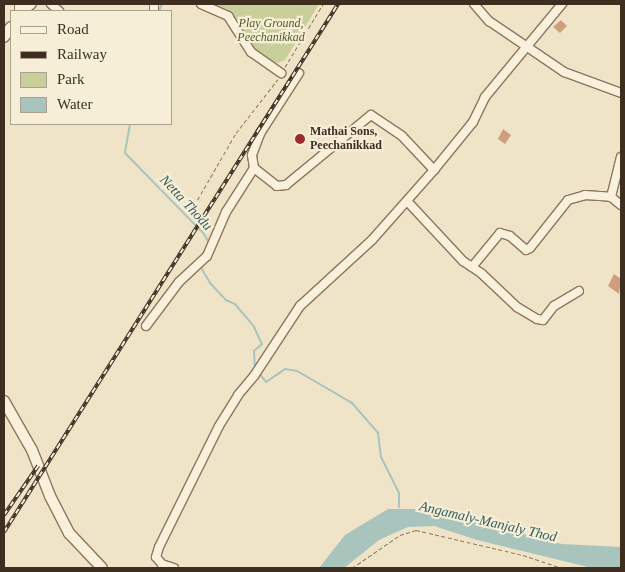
<!DOCTYPE html>
<html>
<head>
<meta charset="utf-8">
<style>
	body { margin:0 }
	#map { position:relative; width:625px; height:572px; overflow:hidden; background:#f0e4c8; font-family:Georgia,serif }
	div>[style] { position:absolute }
	[style*='--x'] { left:calc(var(--x)*1px); top:calc(var(--y)*1px); width:calc(var(--w)*1px); rotate:calc(var(--a)*1deg) }
	.green>* { inset:0; background:#c9cf9b }
	.water>* { inset:0; background:#a9c4bc }
	.stream>* { height:2px; margin:-1px; padding:0 1px; transform-origin:1px; border-radius:1px; background:#a9c4bc }
	.building>* { inset:0; background:#cf9f7d }
	.path>* { height:1px; margin-top:-0.5px; transform-origin:0; background:repeating-linear-gradient(90deg,#8d765c 0 4px,transparent 0 6.5px) }
	.roads { filter:drop-shadow(1px 0 #8d765c) drop-shadow(-1px 0 #8d765c) drop-shadow(0 1px #8d765c) drop-shadow(0 -1px #8d765c) }
	.minor>* { height:8px; margin:-4px; padding:0 4px; transform-origin:4px; border-radius:4px; background:#faf1dc }
	.secondary>* { height:10px; margin:-5px; padding:0 5px; transform-origin:5px; border-radius:5px; background:#faf1dc }
	.rail>* { height:4px; margin-top:-2px; transform-origin:0; background:repeating-linear-gradient(90deg,#f7eed8 0 5.5px,#3d2e20 0 11px); box-sizing:border-box; border-block:1px solid #3d2e20 }
	.dots>* { width:14px; height:14px; translate:-50% -50%; box-sizing:border-box; border:2px solid #f7eed8; border-radius:50% }
	span { translate:-50% -50%; white-space:nowrap; text-align:center; line-height:1.15; -webkit-text-stroke:4.5px #f7eed8; paint-order:stroke }
	.park-label { font-size:12px; color:#4d5a26; font-style:italic }
	.poi-label { font-size:12px; color:#3d2e20; font-weight:700 }
	.left { translate:0 -50%; text-align:left }
	.water-label { font-size:14px; color:#2f5d5a; font-style:italic }
	.frame { position:absolute; inset:0; border:5px solid #3d2e20; pointer-events:none }
	.legend { position:absolute; left:10px; top:10px; width:162px; height:115px; box-sizing:border-box; background:#f7eed8; border:1px solid #ada18e; margin:0; padding:6px 9px; list-style:none; font-size:15px; color:#3d2e20 }
	.legend li { display:flex; align-items:center; gap:10px; height:25px }
	.legend b { width:25px; border:1px solid #ada18e }
</style>
</head>
<body>
<div id="map">
	<div class="green">
		<i style="clip-path:polygon(208px 4px,319px 4px,285px 60px,278px 63px,260px 58px,231px 16px,224px 9px)"></i>
	</div>
	<div class="water">
		<i style="clip-path:polygon(388px 509px,428px 509px,562px 544px,621px 547px,621px 568px,592px 568px,477px 540px,434px 526px,408px 527px,379px 540px,344px 568px,319px 568px,345px 535px)"></i>
	</div>
	<div class="stream">
		<i style="--x:159;--y:11;--w:8;--a:-67"></i>
		<i style="--x:130;--y:124;--w:29;--a:100"></i>
		<i style="--x:125;--y:153;--w:113;--a:45.7"></i>
		<i style="--x:204;--y:234;--w:10;--a:61"></i>
		<i style="--x:209;--y:243;--w:18;--a:119"></i>
		<i style="--x:200;--y:266;--w:21;--a:59"></i>
		<i style="--x:211;--y:284;--w:22;--a:47"></i>
		<i style="--x:226;--y:300;--w:10;--a:24"></i>
		<i style="--x:235;--y:304;--w:30;--a:50"></i>
		<i style="--x:254;--y:327;--w:19;--a:65"></i>
		<i style="--x:262;--y:344;--w:11;--a:139"></i>
		<i style="--x:254;--y:351;--w:18;--a:87"></i>
		<i style="--x:258;--y:372;--w:13;--a:51"></i>
		<i style="--x:266;--y:382;--w:23;--a:-34"></i>
		<i style="--x:285;--y:369;--w:12;--a:9"></i>
		<i style="--x:297;--y:371;--w:64;--a:30.2"></i>
		<i style="--x:352;--y:403;--w:40;--a:49"></i>
		<i style="--x:378;--y:433;--w:24;--a:83"></i>
		<i style="--x:381;--y:457;--w:40;--a:63.4"></i>
		<i style="--x:399;--y:493;--w:14;--a:90"></i>
	</div>
	<div class="building">
		<i style="clip-path:polygon(561px 20px,567px 26px,560px 33px,553px 27px)"></i>
		<i style="clip-path:polygon(503px 129px,511px 135px,505px 144px,498px 139px)"></i>
		<i style="clip-path:polygon(614px 274px,621px 279px,619px 294px,608px 286px)"></i>
	</div>
	<div class="path">
		<i style="--x:285;--y:67;--w:74;--a:-58.9"></i>
		<i style="--x:191;--y:211;--w:90;--a:-60"></i>
		<i style="--x:236;--y:133;--w:68;--a:-52.1"></i>
		<i style="--x:352;--y:568;--w:58;--a:-34.5"></i>
		<i style="--x:400;--y:535;--w:17;--a:-17"></i>
		<i style="--x:416;--y:530;--w:110;--a:13.2"></i>
		<i style="--x:523;--y:555;--w:41;--a:18.4"></i>
	</div>
	<div class="roads">
		<div class="minor">
			<i style="--x:51;--y:4;--w:11;--a:41"></i>
			<i style="--x:154;--y:4;--w:7;--a:90"></i>
			<i style="--x:201;--y:4;--w:30;--a:24"></i>
			<i style="--x:228;--y:16;--w:43;--a:57.4"></i>
			<i style="--x:251;--y:52;--w:37;--a:35"></i>
			<i style="--x:474;--y:4;--w:23;--a:49"></i>
			<i style="--x:489;--y:21;--w:91;--a:34.2"></i>
			<i style="--x:564;--y:72;--w:61;--a:20.2"></i>
			<i style="--x:23;--y:11;--w:11;--a:-38"></i>
			<i style="--x:254;--y:168;--w:29;--a:38"></i>
			<i style="--x:277;--y:186;--w:9;--a:-6"></i>
			<i style="--x:286;--y:185;--w:110;--a:-39.5"></i>
			<i style="--x:371;--y:115;--w:37;--a:34"></i>
			<i style="--x:402;--y:136;--w:47;--a:46.7"></i>
			<i style="--x:611;--y:197;--w:41;--a:-76"></i>
			<i style="--x:407;--y:201;--w:82;--a:47"></i>
			<i style="--x:463;--y:261;--w:22;--a:34"></i>
			<i style="--x:481;--y:273;--w:50;--a:43.4"></i>
			<i style="--x:517;--y:307;--w:23;--a:31"></i>
			<i style="--x:537;--y:319;--w:6;--a:9"></i>
			<i style="--x:543;--y:320;--w:18;--a:-52"></i>
			<i style="--x:554;--y:306;--w:29;--a:-31"></i>
			<i style="--x:472;--y:267;--w:44;--a:-50.5"></i>
			<i style="--x:500;--y:233;--w:10;--a:17"></i>
			<i style="--x:510;--y:236;--w:21;--a:41"></i>
			<i style="--x:526;--y:250;--w:4;--a:-27"></i>
			<i style="--x:530;--y:248;--w:61;--a:-51.6"></i>
			<i style="--x:568;--y:200;--w:18;--a:-16"></i>
			<i style="--x:585;--y:195;--w:26;--a:4"></i>
			<i style="--x:611;--y:197;--w:13;--a:39"></i>
			<i style="--x:146;--y:326;--w:55;--a:-53.1"></i>
			<i style="--x:179;--y:282;--w:38;--a:-43"></i>
			<i style="--x:207;--y:256;--w:48;--a:-66.6"></i>
			<i style="--x:226;--y:212;--w:52;--a:-57.5"></i>
			<i style="--x:254;--y:168;--w:13;--a:-99"></i>
			<i style="--x:252;--y:155;--w:25;--a:-69"></i>
			<i style="--x:261;--y:132;--w:70;--a:-57.2"></i>
			<i style="--x:174;--y:568;--w:13;--a:-162"></i>
			<i style="--x:162;--y:564;--w:9;--a:-131"></i>
			<i style="--x:156;--y:557;--w:10;--a:-73"></i>
			<i style="--x:159;--y:547;--w:135;--a:-63.6"></i>
			<i style="--x:219;--y:426;--w:36;--a:-58"></i>
			<i style="--x:238;--y:395;--w:25;--a:-50"></i>
			<i style="--x:254;--y:376;--w:84;--a:-56.7"></i>
			<i style="--x:300;--y:306;--w:98;--a:-42.5"></i>
			<i style="--x:372;--y:240;--w:94;--a:-48.5"></i>
			<i style="--x:434;--y:170;--w:62;--a:-50.9"></i>
			<i style="--x:473;--y:122;--w:28;--a:-64"></i>
			<i style="--x:485;--y:97;--w:121;--a:-50.4"></i>
		</div>
		<div class="secondary">
			<i style="--x:20;--y:4;--w:7;--a:90"></i>
			<i style="--x:4;--y:37;--w:12;--a:-55"></i>
			<i style="--x:4;--y:401;--w:56;--a:60.3"></i>
			<i style="--x:32;--y:450;--w:49;--a:68.6"></i>
			<i style="--x:50;--y:496;--w:42;--a:62.8"></i>
			<i style="--x:69;--y:533;--w:48;--a:46.7"></i>
		</div>
	</div>
	<div class="rail">
		<i style="--x:4;--y:515;--w:60;--a:-55.2"></i>
		<i style="--x:4;--y:532;--w:625;--a:-57.68"></i>
	</div>
	<div class="dots">
		<i style="left:300px;top:139px;background:#9e2a2b"></i>
	</div>
	<div class="park-label">
		<span style="left:271px;top:31px">Play Ground,<br>Peechanikkad</span>
	</div>
	<div class="poi-label">
		<span class="left" style="left:310px;top:139px">Mathai Sons,<br>Peechanikkad</span>
	</div>
	<div class="water-label">
		<span style="left:186px;top:203px;rotate:47deg">Netta Thodu</span>
		<span style="left:488px;top:522px;rotate:13deg">Angamaly-Manjaly Thod</span>
	</div>
	<div class="frame"></div>
	<ul class="legend">
	<li><b style="height:6px;background:#faf1dc"></b>Road</li>
	<li><b style="height:6px;background:#3d2e20"></b>Railway</li>
	<li><b style="height:14px;background:#c9cf9b"></b>Park</li>
	<li><b style="height:14px;background:#a9c4bc"></b>Water</li>
	</ul>
</div>
</body>
</html>
